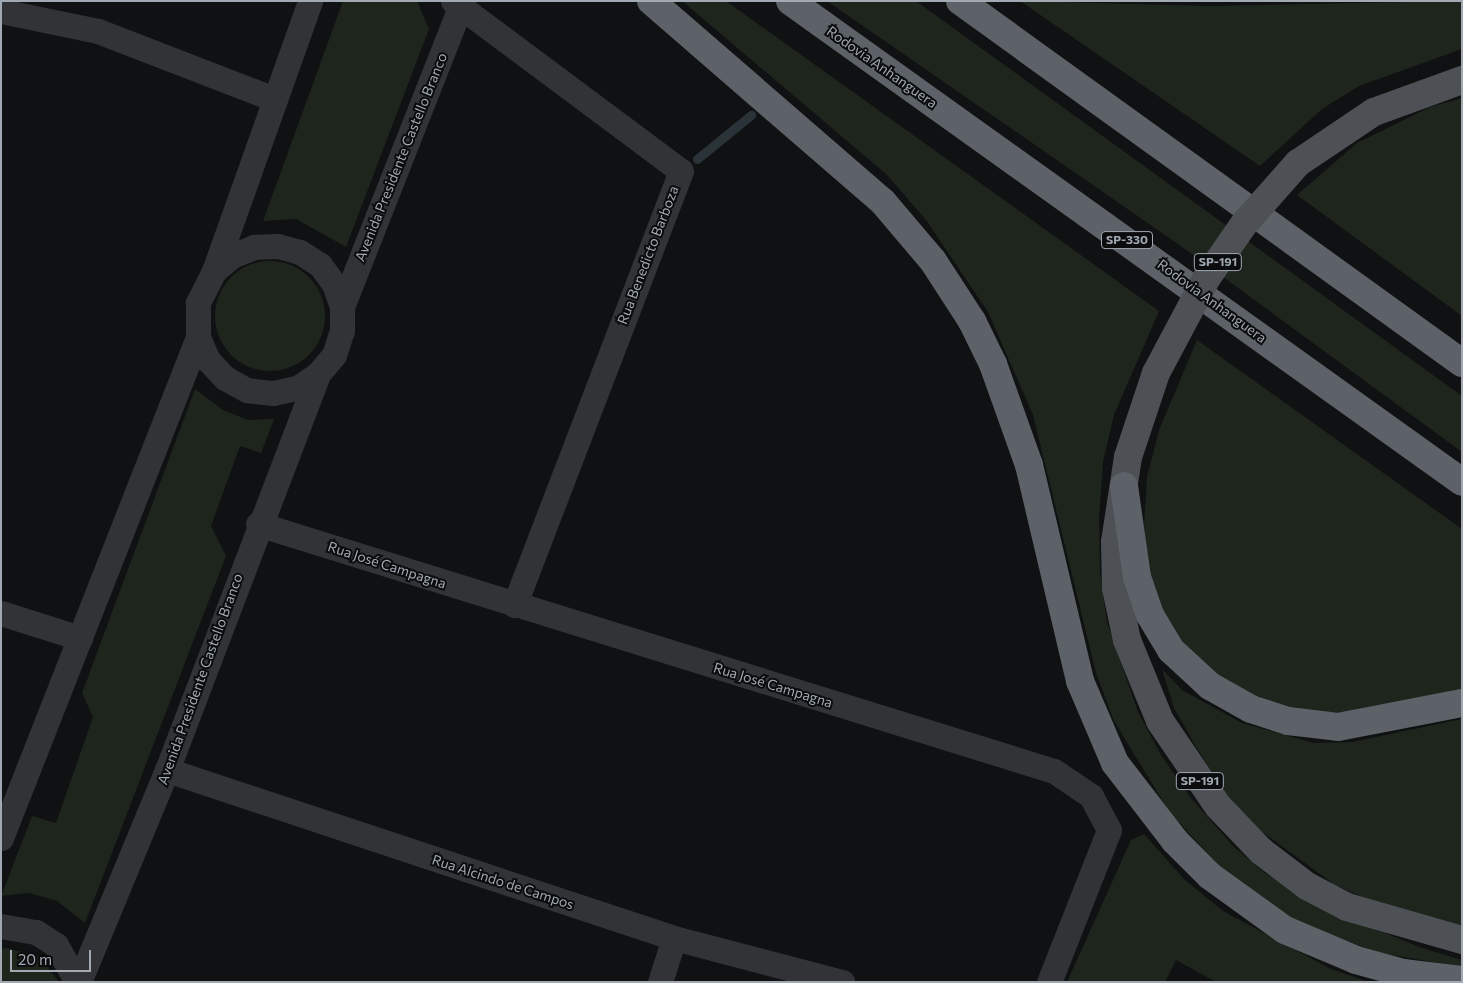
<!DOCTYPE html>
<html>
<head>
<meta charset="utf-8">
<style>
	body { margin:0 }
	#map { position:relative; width:1463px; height:983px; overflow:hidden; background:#101112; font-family:Commissioner,sans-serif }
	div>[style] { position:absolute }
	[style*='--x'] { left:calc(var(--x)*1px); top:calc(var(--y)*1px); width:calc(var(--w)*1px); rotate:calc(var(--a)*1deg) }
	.green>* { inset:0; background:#1d251d }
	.round { border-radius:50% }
	.stream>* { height:9px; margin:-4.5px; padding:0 4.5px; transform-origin:4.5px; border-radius:4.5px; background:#293338 }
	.minor>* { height:25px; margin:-12.5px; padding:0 12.5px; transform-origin:12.5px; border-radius:12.5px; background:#313337 }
	.primary>* { height:28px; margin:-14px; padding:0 14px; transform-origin:14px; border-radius:14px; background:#4d5156 }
	.motorway>* { height:28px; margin:-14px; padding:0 14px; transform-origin:14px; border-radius:14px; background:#5d6268 }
	.primary-bridge>* { height:28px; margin:-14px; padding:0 14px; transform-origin:14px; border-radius:14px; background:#4d5156 }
	span { translate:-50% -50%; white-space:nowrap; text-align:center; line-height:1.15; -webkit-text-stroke:4px #0b0c0d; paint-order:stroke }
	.shield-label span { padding:1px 4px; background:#0b0c0d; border:1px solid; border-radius:4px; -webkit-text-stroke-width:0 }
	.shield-label { font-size:12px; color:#a1a9b3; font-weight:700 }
	.street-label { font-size:14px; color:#a1a9b3 }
	.frame { position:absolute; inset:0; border:2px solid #a1a9b3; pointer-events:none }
	.scale { position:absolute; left:10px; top:950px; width:81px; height:22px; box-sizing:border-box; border:2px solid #a1a9b3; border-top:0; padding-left:6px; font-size:15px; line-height:18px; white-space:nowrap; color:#a1a9b3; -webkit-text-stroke:4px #0b0c0d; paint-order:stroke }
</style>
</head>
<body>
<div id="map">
	<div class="green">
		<i style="clip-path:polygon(343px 1px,417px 1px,429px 29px,346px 247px,296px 219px,263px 221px)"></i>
		<i style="clip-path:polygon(682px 1px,726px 1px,1159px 311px,1114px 415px,1103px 462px,1099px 519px,1100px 573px,1107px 622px,1138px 712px,1161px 755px,1191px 798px,1233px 846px,1265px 873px,1337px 913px,1419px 947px,1462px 960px,1462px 967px,1380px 953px,1300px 924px,1231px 878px,1170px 813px,1114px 721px,1096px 673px,1033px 415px,988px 312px,926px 220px,886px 174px)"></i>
		<i style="clip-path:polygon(827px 1px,916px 1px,1462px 396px,1462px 452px,1178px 244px)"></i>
		<i style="clip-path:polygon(1020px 1px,1209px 6px,1462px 1px,1462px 49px,1359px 86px,1322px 109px,1260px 166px)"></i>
		<i style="clip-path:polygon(1462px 98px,1462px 316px,1297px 195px,1357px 143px,1430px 107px)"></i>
		<i class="round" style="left:215px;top:261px;width:110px;height:110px"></i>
		<i style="clip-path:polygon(1197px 340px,1462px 529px,1462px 689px,1350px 713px,1299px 711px,1235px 688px,1205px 666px,1180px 638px,1157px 601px,1147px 568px,1144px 527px,1147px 477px,1159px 430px)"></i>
		<i style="clip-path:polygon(195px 389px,223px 410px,248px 420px,274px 419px,261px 453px,240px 446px,211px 526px,226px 556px,85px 923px,57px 901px,29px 893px,1px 896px,32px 816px,56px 823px,93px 717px,82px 693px)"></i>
		<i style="clip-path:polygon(1162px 669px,1182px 690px,1242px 723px,1314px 743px,1352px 742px,1462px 719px,1462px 928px,1387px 908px,1335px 885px,1253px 825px,1223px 789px,1196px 747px,1174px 708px)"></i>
		<i style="clip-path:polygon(1144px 834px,1184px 879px,1223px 911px,1331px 969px,1369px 982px,1216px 982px,1176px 960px,1165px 982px,1067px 982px,1131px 840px)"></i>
		<i style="clip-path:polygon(7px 948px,40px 957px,59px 982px,1px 982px,1px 949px)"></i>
	</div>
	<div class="stream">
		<i style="--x:697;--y:159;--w:70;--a:-39.2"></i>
	</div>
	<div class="minor">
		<i style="--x:453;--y:1;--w:284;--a:36.7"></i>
		<i style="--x:681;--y:171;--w:465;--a:111"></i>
		<i style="--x:1;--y:11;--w:99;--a:11.7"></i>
		<i style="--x:98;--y:31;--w:189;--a:21.1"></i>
		<i style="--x:214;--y:271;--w:287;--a:-70.4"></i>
		<i style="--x:342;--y:307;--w:322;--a:-68.5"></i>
		<i style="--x:258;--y:524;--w:833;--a:17.24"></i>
		<i style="--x:1054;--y:771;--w:45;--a:34"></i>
		<i style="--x:1091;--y:796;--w:38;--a:62"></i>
		<i style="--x:1109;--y:830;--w:163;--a:111.5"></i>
		<i style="--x:1;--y:613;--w:83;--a:17.6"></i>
		<i style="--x:167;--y:770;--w:534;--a:18.33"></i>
		<i style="--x:674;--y:938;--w:174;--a:14.7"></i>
		<i style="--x:1;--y:838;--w:538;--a:-68.53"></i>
		<i style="--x:1;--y:926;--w:36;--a:10"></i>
		<i style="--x:36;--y:932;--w:24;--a:33"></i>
		<i style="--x:56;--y:945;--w:43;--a:60.4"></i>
		<i style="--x:79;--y:982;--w:230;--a:-67.5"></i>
		<i style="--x:167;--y:770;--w:424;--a:-69.1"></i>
		<i style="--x:318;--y:374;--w:25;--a:-50"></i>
		<i style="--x:334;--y:355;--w:25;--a:-72"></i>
		<i style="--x:342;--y:331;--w:24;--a:-90"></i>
		<i style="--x:342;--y:307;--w:24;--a:-109"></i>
		<i style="--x:334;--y:284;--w:24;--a:-126"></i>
		<i style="--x:320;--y:265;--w:24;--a:-147"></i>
		<i style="--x:300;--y:252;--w:23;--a:-165"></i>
		<i style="--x:278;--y:246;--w:24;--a:178"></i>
		<i style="--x:254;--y:247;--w:24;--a:158"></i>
		<i style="--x:232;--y:256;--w:23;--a:140"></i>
		<i style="--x:214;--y:271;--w:36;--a:117"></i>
		<i style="--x:198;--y:303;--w:34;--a:90"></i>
		<i style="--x:198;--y:337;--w:25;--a:67"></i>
		<i style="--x:208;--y:360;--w:25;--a:47"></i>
		<i style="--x:225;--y:378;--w:25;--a:29"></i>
		<i style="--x:247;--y:390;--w:26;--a:7"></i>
		<i style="--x:273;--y:393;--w:25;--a:-12"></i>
		<i style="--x:297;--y:388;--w:25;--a:-34"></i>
		<i style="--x:660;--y:982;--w:46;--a:-72.3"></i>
	</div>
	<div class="primary">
		<i style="--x:1298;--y:163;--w:92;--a:-33.9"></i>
		<i style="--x:1374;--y:112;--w:94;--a:-20"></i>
		<i style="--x:1156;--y:373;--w:89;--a:108.4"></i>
		<i style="--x:1128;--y:457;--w:86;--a:98.7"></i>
		<i style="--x:1115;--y:542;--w:46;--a:88.8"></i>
		<i style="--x:1116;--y:588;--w:53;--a:78.1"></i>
		<i style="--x:1127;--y:640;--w:87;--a:67.8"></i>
		<i style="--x:1160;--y:721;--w:103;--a:55.7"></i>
		<i style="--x:1218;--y:806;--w:62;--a:46.3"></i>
		<i style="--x:1261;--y:851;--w:58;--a:37.3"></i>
		<i style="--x:1307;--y:886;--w:45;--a:27.7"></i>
		<i style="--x:1347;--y:907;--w:120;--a:16"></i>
	</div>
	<div class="motorway">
		<i style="--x:651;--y:1;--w:307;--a:40.9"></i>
		<i style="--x:883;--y:202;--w:77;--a:49.7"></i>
		<i style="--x:933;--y:261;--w:72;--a:57"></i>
		<i style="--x:972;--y:321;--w:48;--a:64"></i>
		<i style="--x:993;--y:364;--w:107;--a:70.4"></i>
		<i style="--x:1029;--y:465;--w:222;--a:76.7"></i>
		<i style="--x:1080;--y:681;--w:89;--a:66.9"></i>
		<i style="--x:1115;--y:763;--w:98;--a:52.4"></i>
		<i style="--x:1175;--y:841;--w:49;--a:45"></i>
		<i style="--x:1210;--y:876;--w:92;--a:35.8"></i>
		<i style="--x:1285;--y:930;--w:77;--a:22.9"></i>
		<i style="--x:1356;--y:960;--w:49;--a:15.5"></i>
		<i style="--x:1403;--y:973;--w:59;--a:6.8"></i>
		<i style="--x:790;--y:1;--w:826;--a:35.59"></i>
		<i style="--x:960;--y:1;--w:619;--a:35.8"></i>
		<i style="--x:1124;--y:486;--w:92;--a:81.9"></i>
		<i style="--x:1137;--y:577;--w:40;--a:71.1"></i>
		<i style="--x:1150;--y:615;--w:41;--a:59"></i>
		<i style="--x:1171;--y:650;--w:53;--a:42.7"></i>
		<i style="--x:1210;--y:686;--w:47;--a:29.3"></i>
		<i style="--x:1251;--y:709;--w:39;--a:18"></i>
		<i style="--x:1288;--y:721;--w:50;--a:6.8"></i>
		<i style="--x:1338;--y:727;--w:126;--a:-11"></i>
	</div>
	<div class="primary-bridge">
		<i style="--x:1156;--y:373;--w:106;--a:-62"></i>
		<i style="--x:1206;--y:279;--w:67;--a:-55.4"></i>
		<i style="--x:1244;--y:224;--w:81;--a:-48.5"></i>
	</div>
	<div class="shield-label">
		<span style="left:1127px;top:240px">SP-330</span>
		<span style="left:1218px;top:262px">SP-191</span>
		<span style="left:1200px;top:781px">SP-191</span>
	</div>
	<div class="street-label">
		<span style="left:882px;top:67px;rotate:35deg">Rodovia Anhanguera</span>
		<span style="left:401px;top:157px;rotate:-68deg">Avenida Presidente Castello Branco</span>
		<span style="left:648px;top:255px;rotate:-69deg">Rua Benedicto Barboza</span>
		<span style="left:1212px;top:301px;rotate:36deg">Rodovia Anhanguera</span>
		<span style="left:387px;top:565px;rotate:18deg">Rua José Campagna</span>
		<span style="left:200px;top:679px;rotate:-70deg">Avenida Presidente Castello Branco</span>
		<span style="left:773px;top:685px;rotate:17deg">Rua José Campagna</span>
		<span style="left:503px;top:882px;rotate:18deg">Rua Alcindo de Campos</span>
	</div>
	<div class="frame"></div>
	<div class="scale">20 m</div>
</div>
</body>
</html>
